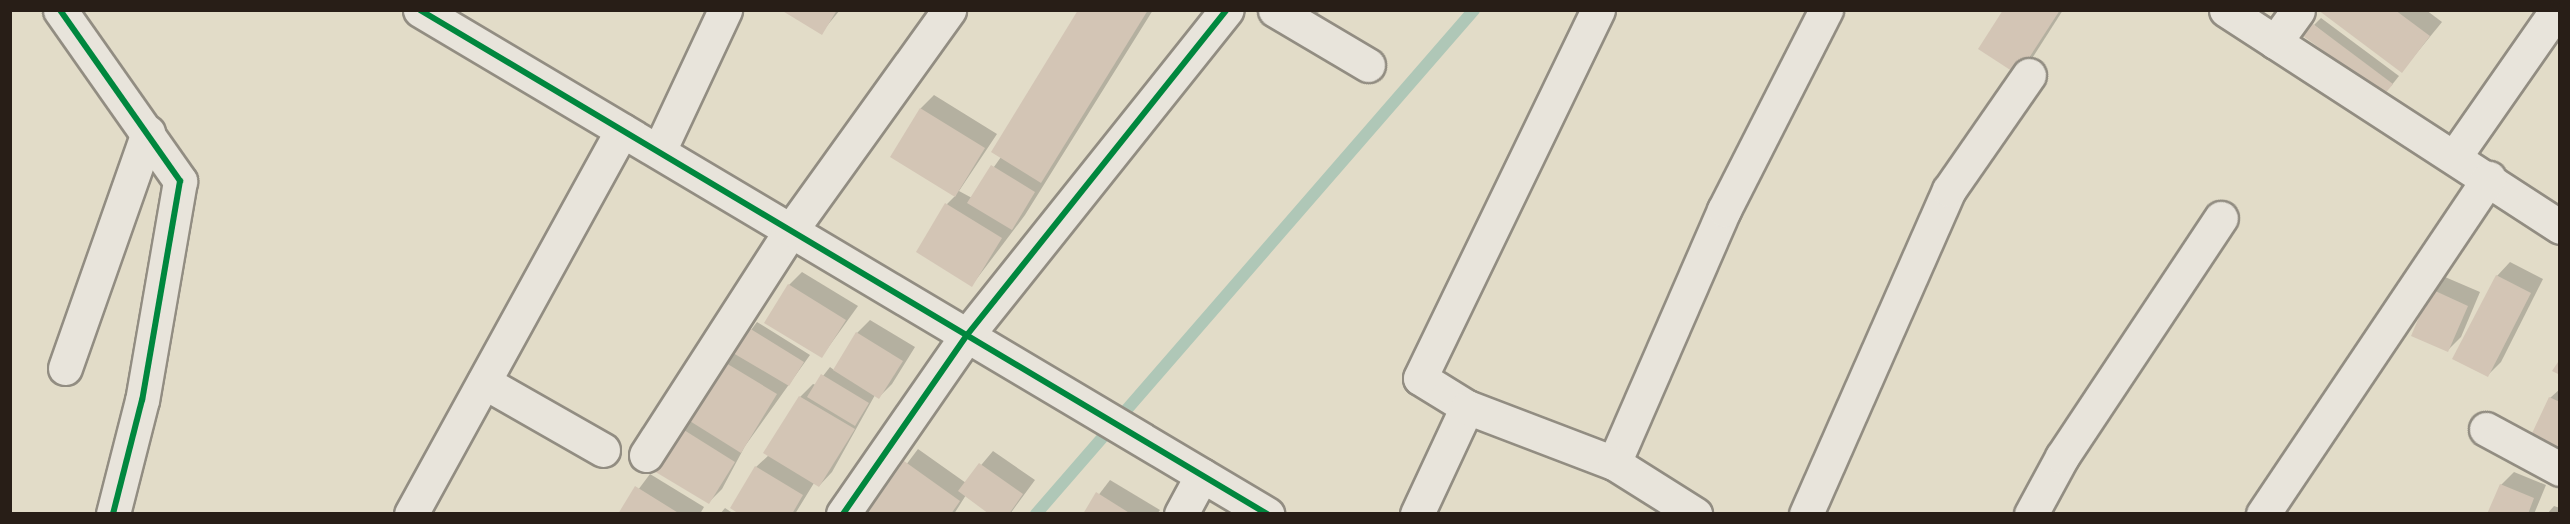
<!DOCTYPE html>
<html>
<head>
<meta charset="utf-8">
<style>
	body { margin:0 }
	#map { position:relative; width:2570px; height:524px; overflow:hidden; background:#e2dcc8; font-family:"Gentium Book Plus",serif }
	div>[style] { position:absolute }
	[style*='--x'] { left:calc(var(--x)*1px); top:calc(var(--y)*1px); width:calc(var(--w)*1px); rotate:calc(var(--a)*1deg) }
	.shadow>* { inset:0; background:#0003 }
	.stream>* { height:12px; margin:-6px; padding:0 6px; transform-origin:6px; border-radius:6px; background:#afc7b7 }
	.building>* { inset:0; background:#d3c5b5 }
	.roads { filter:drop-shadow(2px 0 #928d82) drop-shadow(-2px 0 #928d82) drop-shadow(0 2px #928d82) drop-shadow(0 -2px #928d82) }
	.street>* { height:33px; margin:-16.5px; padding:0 16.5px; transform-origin:16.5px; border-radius:16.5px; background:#e8e4db }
	.cycleway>* { height:6px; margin:-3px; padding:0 3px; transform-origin:3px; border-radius:3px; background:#00873e }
	span { translate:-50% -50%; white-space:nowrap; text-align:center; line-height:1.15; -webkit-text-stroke:4.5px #f3ecd4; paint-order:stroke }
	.frame { position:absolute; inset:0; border:12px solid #281e17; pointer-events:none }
</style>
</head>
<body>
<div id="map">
	<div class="shadow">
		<i style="clip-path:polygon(784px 10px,840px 10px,821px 33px)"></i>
		<i style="clip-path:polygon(1080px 10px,1153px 10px,1025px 215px,972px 285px,947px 204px,956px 195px,892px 156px,921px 108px,934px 95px,997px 134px,959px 191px,972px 198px,1001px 157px)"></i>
		<i style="clip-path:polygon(1294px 10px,1321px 10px,1311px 20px)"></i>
		<i style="clip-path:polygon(2005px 10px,2063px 10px,2031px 60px,1980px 48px)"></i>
		<i style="clip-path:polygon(2320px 10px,2426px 10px,2442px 22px,2402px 71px)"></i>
		<i style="clip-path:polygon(2321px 18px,2399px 76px,2391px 86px,2314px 25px)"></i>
		<i style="clip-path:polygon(2510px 262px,2543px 279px,2501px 362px,2488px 375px,2497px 276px)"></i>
		<i style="clip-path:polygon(802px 272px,858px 306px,822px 356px,789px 285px)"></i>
		<i style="clip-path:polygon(2445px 277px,2480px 292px,2461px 337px,2448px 350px,2432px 290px)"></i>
		<i style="clip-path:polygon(870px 320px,915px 347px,892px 384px,879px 397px,875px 395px,832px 472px,819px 486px,814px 483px,795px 514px,742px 514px,756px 467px,769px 455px,800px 397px,813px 384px,816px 385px,830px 367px,834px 370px,857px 333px)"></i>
		<i style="clip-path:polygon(757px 322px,810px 355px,745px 446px,722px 489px,709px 502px,651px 467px,722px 361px,737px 349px)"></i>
		<i style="clip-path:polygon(2560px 389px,2560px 463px,2550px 398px)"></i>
		<i style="clip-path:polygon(918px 449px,966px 483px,993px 451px,1035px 480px,1010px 514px,991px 514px,966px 495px,954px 514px,869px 514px)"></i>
		<i style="clip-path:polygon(2514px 472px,2546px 485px,2534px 514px,2489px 514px,2501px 485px)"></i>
		<i style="clip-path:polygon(650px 474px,704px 507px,700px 514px,620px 514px)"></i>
		<i style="clip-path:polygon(1110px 480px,1160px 510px,1157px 514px,1084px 514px)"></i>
		<i style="clip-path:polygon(2554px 506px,2560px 508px,2560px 514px,2547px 514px)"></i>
		<i style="clip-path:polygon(725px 508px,734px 514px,720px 514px)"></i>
	</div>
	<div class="stream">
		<i style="--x:1036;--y:514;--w:668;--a:-49.01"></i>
	</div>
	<div class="building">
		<i style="clip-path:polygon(781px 10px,837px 10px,822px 35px)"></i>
		<i style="clip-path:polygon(1078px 10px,1148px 10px,1041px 183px,991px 152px)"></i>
		<i style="clip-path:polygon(2003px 10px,2060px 10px,2018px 75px,1978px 49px)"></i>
		<i style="clip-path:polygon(2318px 10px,2395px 10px,2430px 36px,2402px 73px)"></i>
		<i style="clip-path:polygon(2313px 24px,2393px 84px,2384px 95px,2303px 36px)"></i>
		<i style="clip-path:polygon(920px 108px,985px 148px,955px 197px,890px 157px)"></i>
		<i style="clip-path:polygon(991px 165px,1035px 192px,1012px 230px,967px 203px)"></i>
		<i style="clip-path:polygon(945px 203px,1002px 238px,972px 287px,916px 252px)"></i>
		<i style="clip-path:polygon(2496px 275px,2531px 293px,2488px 377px,2452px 359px)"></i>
		<i style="clip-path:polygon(788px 284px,846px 320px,822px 358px,764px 323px)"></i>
		<i style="clip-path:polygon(2431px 289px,2468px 306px,2448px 352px,2411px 336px)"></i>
		<i style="clip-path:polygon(749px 328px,804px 362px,789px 386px,733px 353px)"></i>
		<i style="clip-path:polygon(856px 332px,903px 361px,879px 399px,833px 370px)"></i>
		<i style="clip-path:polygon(2560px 359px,2560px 375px,2552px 371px)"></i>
		<i style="clip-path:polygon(721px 360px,777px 394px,741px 453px,685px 418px)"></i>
		<i style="clip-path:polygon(821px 374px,869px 403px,855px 426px,807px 397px)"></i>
		<i style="clip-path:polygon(799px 396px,855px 429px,819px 487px,763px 453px)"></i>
		<i style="clip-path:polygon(2549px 397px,2560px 402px,2560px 464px,2525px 448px)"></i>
		<i style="clip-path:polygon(676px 425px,735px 462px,709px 504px,649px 468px)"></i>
		<i style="clip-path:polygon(904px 461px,960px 501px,951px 514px,867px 514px)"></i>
		<i style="clip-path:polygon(979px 463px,1023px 494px,1009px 514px,989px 514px,958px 491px)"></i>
		<i style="clip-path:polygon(755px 466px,803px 495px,792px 514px,739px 514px,730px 508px)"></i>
		<i style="clip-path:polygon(2500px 484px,2534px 498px,2528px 514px,2487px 514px)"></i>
		<i style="clip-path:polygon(635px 486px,680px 514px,618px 514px)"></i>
		<i style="clip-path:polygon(1096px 492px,1131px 514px,1083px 514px)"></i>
	</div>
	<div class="roads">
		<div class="street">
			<i style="--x:60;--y:10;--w:209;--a:54.9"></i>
			<i style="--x:180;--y:181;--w:222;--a:99.8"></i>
			<i style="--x:142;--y:400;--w:118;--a:104.3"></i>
			<i style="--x:420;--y:10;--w:986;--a:30.75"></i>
			<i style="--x:1275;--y:10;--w:108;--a:30.6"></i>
			<i style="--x:2226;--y:10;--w:398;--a:33"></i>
			<i style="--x:2275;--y:42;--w:39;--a:-54"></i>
			<i style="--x:659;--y:151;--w:156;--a:-64.9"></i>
			<i style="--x:2455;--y:156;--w:178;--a:-55.1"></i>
			<i style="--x:65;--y:368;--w:250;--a:-70.6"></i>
			<i style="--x:484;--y:382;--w:137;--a:29.7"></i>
			<i style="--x:1467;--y:407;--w:55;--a:-148.3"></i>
			<i style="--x:1420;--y:378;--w:409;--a:-64.2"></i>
			<i style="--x:2486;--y:429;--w:84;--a:28.4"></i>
			<i style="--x:646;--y:455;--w:268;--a:-57.2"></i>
			<i style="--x:791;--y:230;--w:271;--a:-54.3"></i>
			<i style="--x:1614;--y:463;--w:276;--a:-66.5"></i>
			<i style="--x:1724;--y:210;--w:225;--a:-63"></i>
			<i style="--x:411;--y:514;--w:438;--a:-61.2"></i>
			<i style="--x:843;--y:514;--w:218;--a:-55.3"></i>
			<i style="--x:967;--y:335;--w:416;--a:-51.4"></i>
			<i style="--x:1181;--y:514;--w:44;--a:-61.7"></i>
			<i style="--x:1417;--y:514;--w:118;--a:-65"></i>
			<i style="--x:1467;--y:407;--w:157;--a:20.9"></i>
			<i style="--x:1614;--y:463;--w:96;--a:32.2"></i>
			<i style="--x:1806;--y:514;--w:354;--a:-66.2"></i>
			<i style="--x:1949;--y:190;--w:140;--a:-55.2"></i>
			<i style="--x:2031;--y:514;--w:65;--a:-61.5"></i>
			<i style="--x:2062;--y:457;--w:287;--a:-56.4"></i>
			<i style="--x:2263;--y:514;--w:405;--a:-56.1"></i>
		</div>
	</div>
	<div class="cycleway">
		<i style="--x:60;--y:10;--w:209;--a:54.9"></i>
		<i style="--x:180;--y:181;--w:222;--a:99.8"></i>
		<i style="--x:142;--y:400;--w:118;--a:104.3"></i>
		<i style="--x:420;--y:10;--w:986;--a:30.75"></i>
		<i style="--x:843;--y:514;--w:218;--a:-55.3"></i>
		<i style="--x:967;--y:335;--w:416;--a:-51.4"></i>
	</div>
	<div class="frame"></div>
</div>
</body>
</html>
